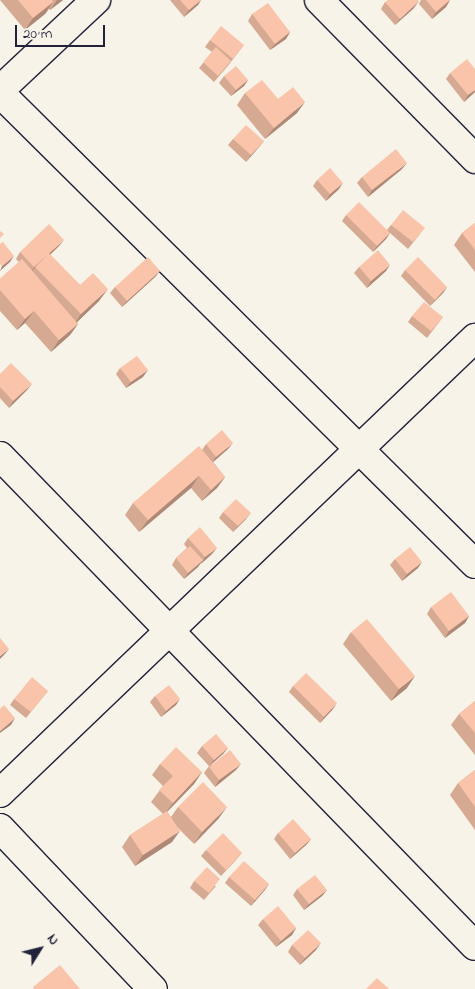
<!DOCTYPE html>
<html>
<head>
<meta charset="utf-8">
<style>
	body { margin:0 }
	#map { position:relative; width:475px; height:989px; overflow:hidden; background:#f7f3e8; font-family:"Indie Flower",sans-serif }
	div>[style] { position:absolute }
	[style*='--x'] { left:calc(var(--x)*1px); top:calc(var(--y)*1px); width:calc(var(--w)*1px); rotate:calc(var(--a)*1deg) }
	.roads { filter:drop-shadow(1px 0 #22223b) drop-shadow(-1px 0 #22223b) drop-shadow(0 1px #22223b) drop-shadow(0 -1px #22223b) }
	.minor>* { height:28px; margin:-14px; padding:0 14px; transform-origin:14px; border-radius:14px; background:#f7f3e8 }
	.wall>* { inset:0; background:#d6a992 }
	.shaded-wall>* { inset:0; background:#ae8977 }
	.building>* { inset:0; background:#f9c4aa }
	span { translate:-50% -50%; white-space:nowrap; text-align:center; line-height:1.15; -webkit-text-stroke:4px #f7f3e8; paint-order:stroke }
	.north { position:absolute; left:15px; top:924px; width:50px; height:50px; -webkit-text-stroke:4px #f7f3e8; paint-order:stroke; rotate:54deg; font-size:14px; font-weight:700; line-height:20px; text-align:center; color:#22223b }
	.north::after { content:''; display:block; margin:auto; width:18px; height:22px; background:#22223b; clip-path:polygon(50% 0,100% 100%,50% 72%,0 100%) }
	.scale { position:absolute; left:15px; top:25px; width:90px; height:22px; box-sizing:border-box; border:2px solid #22223b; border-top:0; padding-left:6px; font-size:15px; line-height:18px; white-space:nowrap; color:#22223b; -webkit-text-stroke:4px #f7f3e8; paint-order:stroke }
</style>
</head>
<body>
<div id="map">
	<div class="roads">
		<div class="minor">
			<i style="--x:319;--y:0;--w:223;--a:45.5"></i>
			<i style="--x:0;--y:90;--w:132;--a:-43.2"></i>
			<i style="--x:0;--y:93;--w:669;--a:44.76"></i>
			<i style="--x:0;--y:456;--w:682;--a:45.89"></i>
			<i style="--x:0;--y:793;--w:658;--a:-43.77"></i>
			<i style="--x:0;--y:828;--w:222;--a:46.5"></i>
		</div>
	</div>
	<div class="wall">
		<i style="clip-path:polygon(0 0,63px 0,50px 10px,49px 9px,45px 14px,25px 30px)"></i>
		<i style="clip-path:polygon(170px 0,201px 0,198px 5px,184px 17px)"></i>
		<i style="clip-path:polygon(421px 0,450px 0,446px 7px,432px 19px,419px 4px)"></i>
		<i style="clip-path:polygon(385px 2px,414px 8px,395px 25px,381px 9px)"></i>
		<i style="clip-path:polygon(252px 14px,290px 32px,286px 39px,270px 50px,248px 21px)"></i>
		<i style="clip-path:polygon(210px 40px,244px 45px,227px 67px,214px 82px,199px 68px,212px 52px,205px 47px)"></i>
		<i style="clip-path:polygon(450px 73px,475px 92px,464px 102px,446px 79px)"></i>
		<i style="clip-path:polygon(224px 76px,248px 80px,244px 86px,231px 96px,219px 83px)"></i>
		<i style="clip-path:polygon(245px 93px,278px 99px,297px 113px,265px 139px,237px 105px)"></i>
		<i style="clip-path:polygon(233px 139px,264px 141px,259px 147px,246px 162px,228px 145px)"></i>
		<i style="clip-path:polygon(402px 169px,368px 197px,357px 183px,362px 177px)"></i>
		<i style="clip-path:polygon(317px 180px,339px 189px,326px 201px,313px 186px)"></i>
		<i style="clip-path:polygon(346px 215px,387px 230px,391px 225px,420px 234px,408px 249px,390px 233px,386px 239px,373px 252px,342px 221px)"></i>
		<i style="clip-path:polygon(475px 223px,475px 272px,454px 245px,462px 233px)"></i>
		<i style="clip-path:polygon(59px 246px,50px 255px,80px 285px,99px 301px,77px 322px,78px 324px,70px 335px,51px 352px,25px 323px,17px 330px,0 311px,0 279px,19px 262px,16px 259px,20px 252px)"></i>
		<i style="clip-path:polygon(359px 267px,386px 271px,367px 288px,354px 273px)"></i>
		<i style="clip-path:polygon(405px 270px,447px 287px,443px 293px,430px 306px,401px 276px)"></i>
		<i style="clip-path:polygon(160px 271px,155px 277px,122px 307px,110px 293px,115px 287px)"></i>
		<i style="clip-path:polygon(412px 316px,443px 317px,427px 338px,408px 322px)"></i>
		<i style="clip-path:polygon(120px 368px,143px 377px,126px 388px,116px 374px)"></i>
		<i style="clip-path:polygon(0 374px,27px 390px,9px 408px,0 398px)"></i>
		<i style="clip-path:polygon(206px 444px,228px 449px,213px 462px,225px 477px,217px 488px,202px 501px,191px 488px,139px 532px,125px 515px,133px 503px,202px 450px)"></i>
		<i style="clip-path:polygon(223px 512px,246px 519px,233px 532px,219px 518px)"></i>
		<i style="clip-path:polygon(188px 538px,212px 554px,200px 564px,198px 567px,184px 579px,172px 565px,176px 558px,187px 548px,184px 544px)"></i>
		<i style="clip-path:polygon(395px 559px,418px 568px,402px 581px,390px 565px)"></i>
		<i style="clip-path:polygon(431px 607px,469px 616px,465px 623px,445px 638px,427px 614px)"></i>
		<i style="clip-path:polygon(351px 632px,407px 688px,391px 701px,343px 644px)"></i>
		<i style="clip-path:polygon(293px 686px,333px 709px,320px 723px,289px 692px)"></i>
		<i style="clip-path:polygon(48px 691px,26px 718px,10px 705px,14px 699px)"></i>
		<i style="clip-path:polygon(155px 696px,176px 705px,161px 717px,150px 702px)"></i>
		<i style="clip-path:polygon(475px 701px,475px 755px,451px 725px,459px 714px)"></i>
		<i style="clip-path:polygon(202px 746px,228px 748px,223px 754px,211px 765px,236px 770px,215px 787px,204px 773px,209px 766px,197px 753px)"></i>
		<i style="clip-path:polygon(160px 764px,202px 772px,194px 784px,167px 812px,171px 817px,178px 807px,219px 818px,194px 844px,178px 828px,172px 842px,135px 866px,122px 847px,130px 835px,163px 814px,151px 802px,163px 786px,152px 775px)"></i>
		<i style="clip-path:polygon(475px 770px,475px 830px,450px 795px,458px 783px)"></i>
		<i style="clip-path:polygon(278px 833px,311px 839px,306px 845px,290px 859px,274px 839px)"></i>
		<i style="clip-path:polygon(206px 850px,242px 853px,237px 859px,221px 876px,201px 856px)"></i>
		<i style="clip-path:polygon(229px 877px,269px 884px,251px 906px,225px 883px)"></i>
		<i style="clip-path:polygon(194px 881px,216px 886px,204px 900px,190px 888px)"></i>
		<i style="clip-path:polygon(297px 889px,327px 890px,322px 896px,304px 910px,293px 895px)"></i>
		<i style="clip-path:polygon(263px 919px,296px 928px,292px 935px,276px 947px,258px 925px)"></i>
		<i style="clip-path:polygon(292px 945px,316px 950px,300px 965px,288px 952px)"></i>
	</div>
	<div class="shaded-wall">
		<i style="clip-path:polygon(57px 0,63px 0,50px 10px)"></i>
		<i style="clip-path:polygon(201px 0,198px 5px,184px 17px,189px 10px)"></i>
		<i style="clip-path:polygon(450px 0,446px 7px,432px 19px,436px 12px)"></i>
		<i style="clip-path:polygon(419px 1px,414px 8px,395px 25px,400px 19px)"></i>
		<i style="clip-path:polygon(53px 2px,45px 14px,25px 30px,33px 18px)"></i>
		<i style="clip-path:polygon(290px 32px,286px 39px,270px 50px,275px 44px)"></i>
		<i style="clip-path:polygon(248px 80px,244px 86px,231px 96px,236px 90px)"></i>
		<i style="clip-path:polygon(475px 90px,475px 92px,464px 102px,468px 95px)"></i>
		<i style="clip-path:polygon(305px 102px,297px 113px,265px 139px,274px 128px)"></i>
		<i style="clip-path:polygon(264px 141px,259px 147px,246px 162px,251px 155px)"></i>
		<i style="clip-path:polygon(407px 163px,402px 169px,368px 197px,372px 190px)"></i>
		<i style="clip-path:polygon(343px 183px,339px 189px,326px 201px,330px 194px)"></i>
		<i style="clip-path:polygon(390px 233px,386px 239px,373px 252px,377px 246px)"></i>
		<i style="clip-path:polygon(64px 240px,59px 246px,36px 268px,35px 267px,30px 274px,34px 267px)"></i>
		<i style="clip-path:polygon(14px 256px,10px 262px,0 271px,2px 266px)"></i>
		<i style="clip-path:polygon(390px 265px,386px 271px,367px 288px,371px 281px)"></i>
		<i style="clip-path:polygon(160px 271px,155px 277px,122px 307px,127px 301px)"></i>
		<i style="clip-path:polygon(447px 287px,443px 293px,430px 306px,435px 300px)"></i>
		<i style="clip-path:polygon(108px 289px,99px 301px,73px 326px,81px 314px)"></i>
		<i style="clip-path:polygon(34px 311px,25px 323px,17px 330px,25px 319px)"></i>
		<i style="clip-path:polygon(78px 324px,70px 335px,51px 352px,59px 340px)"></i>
		<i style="clip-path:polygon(148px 370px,143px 377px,126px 388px,131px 382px)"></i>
		<i style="clip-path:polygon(32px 384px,27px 390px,9px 408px,13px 401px)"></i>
		<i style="clip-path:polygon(233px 443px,228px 449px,212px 463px,216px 457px)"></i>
		<i style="clip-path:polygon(199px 476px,191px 488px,139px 532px,148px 520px)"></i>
		<i style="clip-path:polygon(225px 477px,217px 488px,202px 501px,211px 490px)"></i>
		<i style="clip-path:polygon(251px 513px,246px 519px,233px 532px,238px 526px)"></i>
		<i style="clip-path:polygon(217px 548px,212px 554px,201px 564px,205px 557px)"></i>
		<i style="clip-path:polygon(203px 560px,198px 567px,184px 579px,188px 573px)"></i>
		<i style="clip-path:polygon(422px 562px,418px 568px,402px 581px,407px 574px)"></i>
		<i style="clip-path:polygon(469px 616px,465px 623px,445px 638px,449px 631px)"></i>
		<i style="clip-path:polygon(9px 649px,4px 655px,0 659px,0 656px)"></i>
		<i style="clip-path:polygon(415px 676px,407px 688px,391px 701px,399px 689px)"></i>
		<i style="clip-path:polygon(180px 699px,176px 705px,161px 717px,166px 711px)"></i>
		<i style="clip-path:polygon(337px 703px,333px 709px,320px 723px,324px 717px)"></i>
		<i style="clip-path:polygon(15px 718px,11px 725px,0 733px,0 731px)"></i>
		<i style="clip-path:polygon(228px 748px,223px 754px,209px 766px,214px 760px)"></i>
		<i style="clip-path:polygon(241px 764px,236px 770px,215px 787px,219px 780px)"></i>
		<i style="clip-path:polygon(202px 772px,194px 784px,164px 815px,173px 803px)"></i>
		<i style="clip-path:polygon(227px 807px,219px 818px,194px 844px,202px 832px)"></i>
		<i style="clip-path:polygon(180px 831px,172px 842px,135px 866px,143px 855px)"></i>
		<i style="clip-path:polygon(311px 839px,306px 845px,290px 859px,295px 853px)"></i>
		<i style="clip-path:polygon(269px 884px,265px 890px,251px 906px,255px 900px)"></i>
		<i style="clip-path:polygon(327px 890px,322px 896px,304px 910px,309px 904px)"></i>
		<i style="clip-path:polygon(296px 928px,292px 935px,276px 947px,281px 941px)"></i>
		<i style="clip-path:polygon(321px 943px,316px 950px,300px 965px,305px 958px)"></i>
	</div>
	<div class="building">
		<i style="clip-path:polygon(18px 0,52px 0,53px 2px,33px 18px)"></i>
		<i style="clip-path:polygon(180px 0,201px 0,189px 10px)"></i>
		<i style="clip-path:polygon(388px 0,418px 0,419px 1px,400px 19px,385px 2px)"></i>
		<i style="clip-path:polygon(426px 0,450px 0,436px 12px)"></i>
		<i style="clip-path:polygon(268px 3px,290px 32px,275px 44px,252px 14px)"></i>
		<i style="clip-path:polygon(221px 26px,244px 45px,233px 59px,210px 40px)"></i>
		<i style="clip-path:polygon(216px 47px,231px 61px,218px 76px,203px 62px)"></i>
		<i style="clip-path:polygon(467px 59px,475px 69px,475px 90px,468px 95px,450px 73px)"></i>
		<i style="clip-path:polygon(236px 66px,248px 80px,236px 90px,224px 76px)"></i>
		<i style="clip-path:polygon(262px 80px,278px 99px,293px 87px,305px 102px,274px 128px,245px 93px)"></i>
		<i style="clip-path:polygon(246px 125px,264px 141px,251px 155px,233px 139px)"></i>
		<i style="clip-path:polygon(396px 149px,407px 163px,372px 190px,362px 177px)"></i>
		<i style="clip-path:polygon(330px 168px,343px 183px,330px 194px,317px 180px)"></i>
		<i style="clip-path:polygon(359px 202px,390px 233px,377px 246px,346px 215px)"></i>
		<i style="clip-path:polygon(403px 210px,425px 228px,413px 242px,391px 225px)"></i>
		<i style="clip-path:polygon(475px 223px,475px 250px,462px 233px)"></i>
		<i style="clip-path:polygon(49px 224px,64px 240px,34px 267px,20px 252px)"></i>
		<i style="clip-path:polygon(0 231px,4px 234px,0 238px)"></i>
		<i style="clip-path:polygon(3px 242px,14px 256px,2px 266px,0 264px,0 244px)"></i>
		<i style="clip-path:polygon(378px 250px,390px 265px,371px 281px,359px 267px)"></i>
		<i style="clip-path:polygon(49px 253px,80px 285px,93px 273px,108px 289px,81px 314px,35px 267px)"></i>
		<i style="clip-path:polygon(148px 257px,160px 271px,127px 301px,115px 287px)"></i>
		<i style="clip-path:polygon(418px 257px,447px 287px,435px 300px,405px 270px)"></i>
		<i style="clip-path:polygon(22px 259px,78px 324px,59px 340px,34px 311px,25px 319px,0 290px,0 279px)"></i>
		<i style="clip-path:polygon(424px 302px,443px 317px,431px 331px,412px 316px)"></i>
		<i style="clip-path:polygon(137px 356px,148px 370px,131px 382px,120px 368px)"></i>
		<i style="clip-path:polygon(11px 363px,32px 384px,13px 401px,0 387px,0 374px)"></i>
		<i style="clip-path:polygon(222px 430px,233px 443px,216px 457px,206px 444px)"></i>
		<i style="clip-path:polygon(199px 446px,225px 477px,211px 490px,199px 476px,148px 520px,133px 503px)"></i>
		<i style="clip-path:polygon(236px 499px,251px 513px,238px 526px,223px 512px)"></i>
		<i style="clip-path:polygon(200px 527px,217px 548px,205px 557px,188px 538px)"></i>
		<i style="clip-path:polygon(190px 546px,203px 560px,188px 573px,176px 558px)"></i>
		<i style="clip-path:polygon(410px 547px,422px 562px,407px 574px,395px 559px)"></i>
		<i style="clip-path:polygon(451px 592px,469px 616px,449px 631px,431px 607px)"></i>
		<i style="clip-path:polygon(367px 619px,415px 676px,399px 689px,351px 632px)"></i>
		<i style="clip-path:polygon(0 638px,9px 649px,0 656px)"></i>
		<i style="clip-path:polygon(306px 673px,337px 703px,324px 717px,293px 686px)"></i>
		<i style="clip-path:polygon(32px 677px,48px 691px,31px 712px,14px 699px)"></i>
		<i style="clip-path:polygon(169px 685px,180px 699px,166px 711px,155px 696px)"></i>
		<i style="clip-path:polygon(475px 701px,475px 733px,459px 714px)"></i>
		<i style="clip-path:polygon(4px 705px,15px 718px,0 731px,0 709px)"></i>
		<i style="clip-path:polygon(216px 734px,228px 748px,214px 760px,202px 746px)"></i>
		<i style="clip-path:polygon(176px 747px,202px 772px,173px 803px,159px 790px,173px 776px,160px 764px)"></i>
		<i style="clip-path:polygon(230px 750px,241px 764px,219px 780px,209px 767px)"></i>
		<i style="clip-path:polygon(475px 770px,475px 807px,458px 783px)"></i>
		<i style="clip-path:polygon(203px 782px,227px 807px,202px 832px,178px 807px)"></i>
		<i style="clip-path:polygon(167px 811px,180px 831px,143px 855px,130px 835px)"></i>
		<i style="clip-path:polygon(293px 819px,311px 839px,295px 853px,278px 833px)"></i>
		<i style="clip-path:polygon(223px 833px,242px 853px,226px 870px,206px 850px)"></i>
		<i style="clip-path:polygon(244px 861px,269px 884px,255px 900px,229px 877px)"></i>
		<i style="clip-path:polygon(207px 867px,220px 879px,209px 893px,194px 881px)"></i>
		<i style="clip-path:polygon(315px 875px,327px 890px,309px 904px,297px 889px)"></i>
		<i style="clip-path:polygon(278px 906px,296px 928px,281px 941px,263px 919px)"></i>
		<i style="clip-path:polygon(308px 930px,321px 943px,305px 958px,292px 945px)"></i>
		<i style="clip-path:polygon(60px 965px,80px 989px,34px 989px,33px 987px)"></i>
		<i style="clip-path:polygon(377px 978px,389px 989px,366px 989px)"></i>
	</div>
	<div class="north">N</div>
	<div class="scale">20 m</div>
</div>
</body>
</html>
